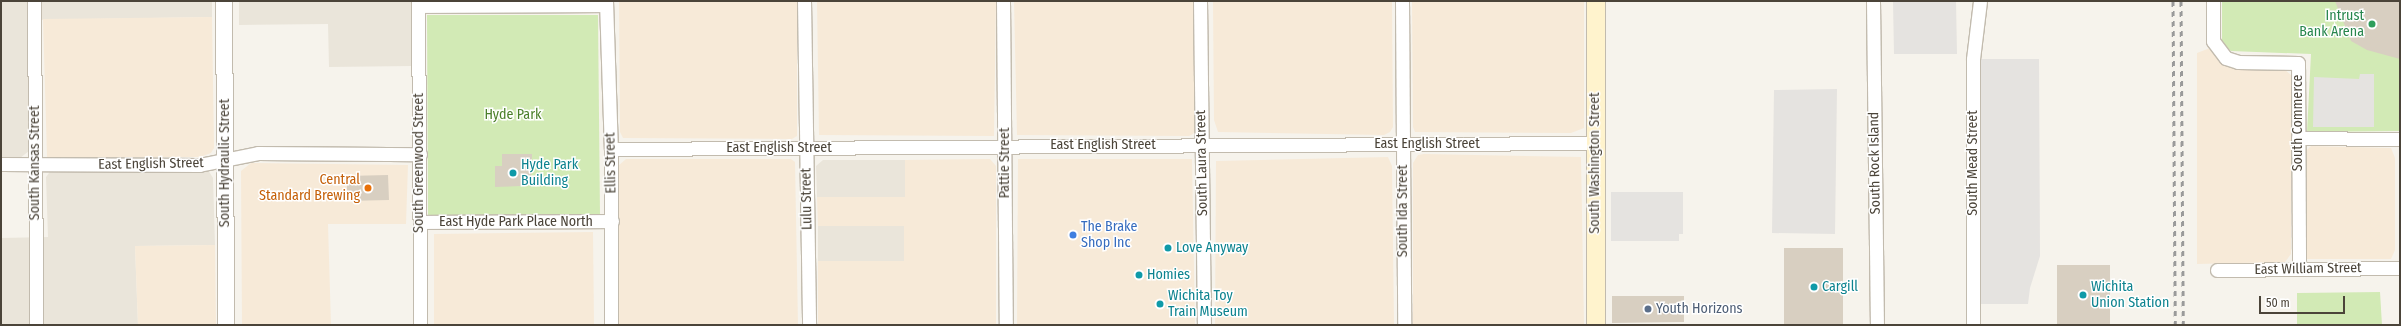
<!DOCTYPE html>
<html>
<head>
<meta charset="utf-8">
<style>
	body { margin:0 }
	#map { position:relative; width:2401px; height:326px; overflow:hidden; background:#f6f3ec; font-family:"Fira Sans Condensed",sans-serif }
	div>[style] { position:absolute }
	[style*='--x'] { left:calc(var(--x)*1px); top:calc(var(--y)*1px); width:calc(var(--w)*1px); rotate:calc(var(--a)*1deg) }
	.residential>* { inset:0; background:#eae5da }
	.commercial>* { inset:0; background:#f7ead8 }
	.green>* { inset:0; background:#d2eab5 }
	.parking>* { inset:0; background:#e5e3e0 }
	.building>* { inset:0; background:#d8cfc1 }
	.roads { filter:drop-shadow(1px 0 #c2bbae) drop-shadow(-1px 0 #c2bbae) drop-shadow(0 1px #c2bbae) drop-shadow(0 -1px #c2bbae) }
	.minor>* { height:13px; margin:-6.5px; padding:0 6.5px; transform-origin:6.5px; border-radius:6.5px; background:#fff }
	.tertiary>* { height:16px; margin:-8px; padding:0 8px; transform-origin:8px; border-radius:8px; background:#fff }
	.secondary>* { height:18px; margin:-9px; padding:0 9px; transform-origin:9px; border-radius:9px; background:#fff3cd }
	.rail>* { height:3px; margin-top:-1.5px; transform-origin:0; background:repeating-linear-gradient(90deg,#9a9a9a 0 5px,transparent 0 10px) }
	.dots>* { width:11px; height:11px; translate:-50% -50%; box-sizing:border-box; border:2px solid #fff; border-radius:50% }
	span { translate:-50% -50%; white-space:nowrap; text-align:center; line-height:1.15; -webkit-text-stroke:3px #fff; paint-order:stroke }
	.leisure-label { font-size:14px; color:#27864d }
	.right { translate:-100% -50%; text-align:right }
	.park-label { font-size:14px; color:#4a7f2a }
	.street-label { font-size:14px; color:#4b4439 }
	.culture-label { font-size:14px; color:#0d838f }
	.left { translate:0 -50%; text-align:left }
	.food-label { font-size:14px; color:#c56008 }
	.shop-label { font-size:14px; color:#366cbe }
	.service-label { font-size:14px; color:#4e5e75 }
	.frame { position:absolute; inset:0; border:2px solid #4b4439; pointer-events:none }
	.scale { position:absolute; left:2259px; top:296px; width:86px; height:18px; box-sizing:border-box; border:2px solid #4b4439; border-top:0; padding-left:5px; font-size:12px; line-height:14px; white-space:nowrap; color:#4b4439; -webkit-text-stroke:3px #fff; paint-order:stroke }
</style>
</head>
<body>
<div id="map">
	<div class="residential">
		<i style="clip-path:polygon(1px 1px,212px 1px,212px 17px,28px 20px,29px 151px,20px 158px,1px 158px)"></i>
		<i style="clip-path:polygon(239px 1px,411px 1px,412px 66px,329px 67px,328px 24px,239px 25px)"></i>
		<i style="clip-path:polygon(823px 160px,905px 160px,905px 197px,817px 197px,816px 166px)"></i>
		<i style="clip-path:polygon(52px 169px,208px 170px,213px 178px,215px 245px,135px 246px,138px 325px,1px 325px,1px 238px,48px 237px,46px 177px)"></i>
		<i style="clip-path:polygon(904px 225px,904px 261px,818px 261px,818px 226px)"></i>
	</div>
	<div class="commercial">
		<i style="clip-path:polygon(619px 1px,797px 1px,797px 136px,792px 139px,623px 138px,620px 132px)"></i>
		<i style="clip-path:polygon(817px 1px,996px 1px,994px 136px,819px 135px)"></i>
		<i style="clip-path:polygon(1014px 1px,1195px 1px,1196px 129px,1193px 134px,1189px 136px,1017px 135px)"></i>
		<i style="clip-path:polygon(1213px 1px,1392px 1px,1393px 127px,1390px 132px,1384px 135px,1218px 132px,1214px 120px)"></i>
		<i style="clip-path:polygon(1412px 1px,1584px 1px,1584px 128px,1571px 133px,1415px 132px,1413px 127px)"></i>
		<i style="clip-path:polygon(212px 17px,214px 148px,211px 153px,200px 157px,47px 157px,43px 19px)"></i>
		<i style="clip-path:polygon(2210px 48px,2226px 65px,2284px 69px,2291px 75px,2291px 254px,2285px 262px,2197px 264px,2197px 53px)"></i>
		<i style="clip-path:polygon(2311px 146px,2391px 148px,2395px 158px,2395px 250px,2391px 259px,2307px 259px,2306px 151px)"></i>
		<i style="clip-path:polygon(1424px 154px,1581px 157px,1584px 325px,1413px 325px,1413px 163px,1418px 155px)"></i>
		<i style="clip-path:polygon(1388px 157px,1392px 166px,1394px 325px,1215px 325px,1216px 161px)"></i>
		<i style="clip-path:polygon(626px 159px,791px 159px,795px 162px,798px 325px,619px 325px,618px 166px)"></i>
		<i style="clip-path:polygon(990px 159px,996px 166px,996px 325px,818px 325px,818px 261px,904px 261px,904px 226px,818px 226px,817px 197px,905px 197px,905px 160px)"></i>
		<i style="clip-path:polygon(1018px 159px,1192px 159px,1195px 325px,1017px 325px)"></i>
		<i style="clip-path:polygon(251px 163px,408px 165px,406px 224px,328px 224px,331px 325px,242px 325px,241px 171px)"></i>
		<i style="clip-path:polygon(593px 232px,594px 325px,434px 325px,434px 234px)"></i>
		<i style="clip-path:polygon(215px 245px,216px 325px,138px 325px,135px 246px)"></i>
	</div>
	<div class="green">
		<i style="clip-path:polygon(2222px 1px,2400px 1px,2400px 131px,2307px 132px,2311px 54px,2231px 51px,2222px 43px)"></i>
		<i style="clip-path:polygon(427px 15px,598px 15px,600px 216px,428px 217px)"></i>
		<i style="clip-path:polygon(2380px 292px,2382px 325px,2297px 325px,2297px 293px)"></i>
	</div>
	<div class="parking">
		<i style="clip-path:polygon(1893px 1px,1956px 1px,1957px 54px,1894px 54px)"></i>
		<i style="clip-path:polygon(1973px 59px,2039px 59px,2040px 256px,2030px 288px,2028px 304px,1973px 304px)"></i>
		<i style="clip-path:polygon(2360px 74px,2374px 74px,2374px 127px,2313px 127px,2314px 77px,2359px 79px)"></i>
		<i style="clip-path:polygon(1837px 89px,1835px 234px,1772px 233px,1774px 90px)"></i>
		<i style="clip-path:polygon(1611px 192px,1683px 192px,1683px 234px,1679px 234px,1679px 241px,1611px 241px)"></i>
	</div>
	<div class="building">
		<i style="clip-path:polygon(2335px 1px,2400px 1px,2400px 59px,2367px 50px,2351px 41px)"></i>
		<i style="clip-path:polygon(502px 154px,532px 154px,531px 180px,521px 180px,521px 186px,495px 187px,495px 166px,502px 166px)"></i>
		<i style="clip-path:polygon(388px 175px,389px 200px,347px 201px,347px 176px)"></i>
		<i style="clip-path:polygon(1784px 248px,1843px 248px,1843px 325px,1784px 325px)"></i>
		<i style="clip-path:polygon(2057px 265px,2110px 265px,2110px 325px,2057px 325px)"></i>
		<i style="clip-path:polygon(1612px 296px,1684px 296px,1684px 322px,1612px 323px)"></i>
	</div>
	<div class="roads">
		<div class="minor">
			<i style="--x:34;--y:1;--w:324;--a:89.6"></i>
			<i style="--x:418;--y:1;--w:324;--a:89.6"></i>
			<i style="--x:606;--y:1;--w:148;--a:88.1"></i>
			<i style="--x:611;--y:149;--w:176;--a:90"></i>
			<i style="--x:804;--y:1;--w:324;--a:89.1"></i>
			<i style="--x:1003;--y:1;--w:324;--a:89.5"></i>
			<i style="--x:1200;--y:1;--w:324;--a:89.3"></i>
			<i style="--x:1402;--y:1;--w:324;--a:89.6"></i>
			<i style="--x:1873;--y:1;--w:324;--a:89.3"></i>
			<i style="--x:2213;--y:1;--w:40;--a:90"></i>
			<i style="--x:2213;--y:41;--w:21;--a:53"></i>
			<i style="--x:2226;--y:58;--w:13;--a:18"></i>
			<i style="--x:2238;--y:62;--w:60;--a:1"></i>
			<i style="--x:2298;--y:63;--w:205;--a:89.7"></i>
			<i style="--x:418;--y:6;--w:188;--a:-0.3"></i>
			<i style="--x:2298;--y:138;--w:102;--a:0.6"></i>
			<i style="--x:611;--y:149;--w:984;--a:-0.35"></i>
			<i style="--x:1;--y:164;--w:198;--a:0.3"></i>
			<i style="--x:199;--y:165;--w:60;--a:-11.5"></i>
			<i style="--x:258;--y:153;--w:162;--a:0.4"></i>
			<i style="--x:420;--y:222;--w:192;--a:-0.3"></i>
			<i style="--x:2217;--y:270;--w:183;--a:-0.6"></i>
			<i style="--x:1973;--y:325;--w:266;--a:-90"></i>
			<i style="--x:1973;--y:59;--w:58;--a:-83.1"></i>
		</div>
		<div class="tertiary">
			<i style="--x:224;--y:1;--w:324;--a:89.6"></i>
		</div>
		<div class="secondary">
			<i style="--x:1596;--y:1;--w:324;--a:90"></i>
		</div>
	</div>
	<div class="rail">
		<i style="--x:2173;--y:1;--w:324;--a:89.6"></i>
		<i style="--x:2181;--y:1;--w:324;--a:89.6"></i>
	</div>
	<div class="dots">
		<i style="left:2372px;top:24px;background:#2e9e5b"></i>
		<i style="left:513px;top:173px;background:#0f9aa8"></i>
		<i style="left:368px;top:188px;background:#e8710a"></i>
		<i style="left:1073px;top:235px;background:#3f7fe0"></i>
		<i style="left:1168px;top:248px;background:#0f9aa8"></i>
		<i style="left:1139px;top:275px;background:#0f9aa8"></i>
		<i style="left:1814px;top:287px;background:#0f9aa8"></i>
		<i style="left:2083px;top:295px;background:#0f9aa8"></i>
		<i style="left:1160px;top:304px;background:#0f9aa8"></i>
		<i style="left:1648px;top:309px;background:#5c6f8a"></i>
	</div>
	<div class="leisure-label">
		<span class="right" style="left:2364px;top:24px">Intrust<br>Bank Arena</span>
	</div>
	<div class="park-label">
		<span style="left:513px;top:115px">Hyde Park</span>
	</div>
	<div class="street-label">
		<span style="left:2298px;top:123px;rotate:-90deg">South Commerce</span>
		<span style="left:1427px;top:144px">East English Street</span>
		<span style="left:1103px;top:145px">East English Street</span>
		<span style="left:779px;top:148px">East English Street</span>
		<span style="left:35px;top:163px;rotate:-90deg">South Kansas Street</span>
		<span style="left:225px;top:163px;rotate:-90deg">South Hydraulic Street</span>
		<span style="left:419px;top:163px;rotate:-90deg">South Greenwood Street</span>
		<span style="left:611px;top:163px;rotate:-91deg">Ellis Street</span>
		<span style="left:1005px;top:163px;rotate:-90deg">Pattie Street</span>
		<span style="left:1202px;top:163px;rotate:-91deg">South Laura Street</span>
		<span style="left:1595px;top:163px;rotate:-90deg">South Washington Street</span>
		<span style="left:1875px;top:163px;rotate:-91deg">South Rock Island</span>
		<span style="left:1973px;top:163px;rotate:-90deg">South Mead Street</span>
		<span style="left:151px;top:164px;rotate:-1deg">East English Street</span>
		<span style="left:807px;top:199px;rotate:-91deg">Lulu Street</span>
		<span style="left:1403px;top:211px;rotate:-90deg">South Ida Street</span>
		<span style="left:516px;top:222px">East Hyde Park Place North</span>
		<span style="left:2308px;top:269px;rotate:-1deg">East William Street</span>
	</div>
	<div class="culture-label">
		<span class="left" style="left:521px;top:173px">Hyde Park<br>Building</span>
		<span class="left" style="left:1176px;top:248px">Love Anyway</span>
		<span class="left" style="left:1147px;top:275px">Homies</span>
		<span class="left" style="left:1822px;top:287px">Cargill</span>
		<span class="left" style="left:2091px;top:295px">Wichita<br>Union Station</span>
		<span class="left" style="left:1168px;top:304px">Wichita Toy<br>Train Museum</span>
	</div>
	<div class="food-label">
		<span class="right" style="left:360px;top:188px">Central<br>Standard Brewing</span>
	</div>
	<div class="shop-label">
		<span class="left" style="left:1081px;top:235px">The Brake<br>Shop Inc</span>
	</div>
	<div class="service-label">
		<span class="left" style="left:1656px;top:309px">Youth Horizons</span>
	</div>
	<div class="frame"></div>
	<div class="scale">50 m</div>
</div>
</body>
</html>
